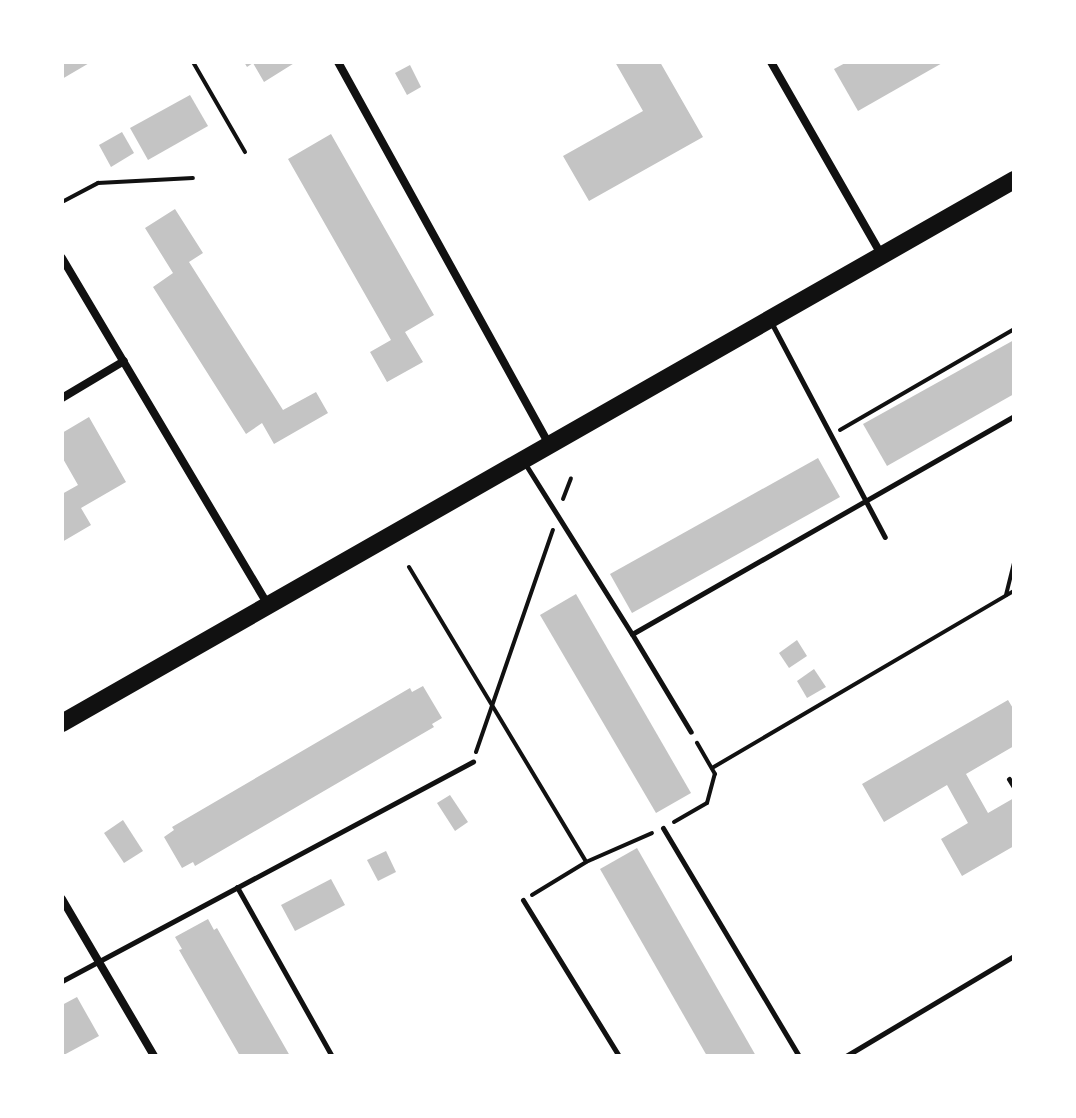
<!DOCTYPE html>
<html>
<head>
<meta charset="utf-8">
<style>
	body { margin:0 }
	#map { position:relative; width:1076px; height:1118px; overflow:hidden; background:#fff; font-family:"Work Sans",sans-serif }
	div>[style] { position:absolute }
	[style*='--x'] { left:calc(var(--x)*1px); top:calc(var(--y)*1px); width:calc(var(--w)*1px); rotate:calc(var(--a)*1deg) }
	.building>* { inset:0; background:#c4c4c4 }
	.path>* { height:4px; margin:-2px; padding:0 2px; transform-origin:2px; border-radius:2px; background:#111 }
	.service>* { height:5px; margin:-2.5px; padding:0 2.5px; transform-origin:2.5px; border-radius:2.5px; background:#111 }
	.minor>* { height:8px; margin:-4px; padding:0 4px; transform-origin:4px; border-radius:4px; background:#111 }
	.primary>* { height:18px; margin:-9px; padding:0 9px; transform-origin:9px; border-radius:9px; background:#111 }
	span { translate:-50% -50%; white-space:nowrap; text-align:center; line-height:1.15; -webkit-text-stroke:8px #fff; paint-order:stroke }
	.frame { position:absolute; inset:0; border:64px solid #fff; pointer-events:none }
</style>
</head>
<body>
<div id="map">
	<div class="building">
		<i style="clip-path:polygon(62px 62px,91px 62px,62px 79px)"></i>
		<i style="clip-path:polygon(244px 62px,296px 62px,264px 82px,253px 63px,247px 67px)"></i>
		<i style="clip-path:polygon(615px 62px,660px 62px,703px 137px,589px 201px,563px 156px,643px 111px)"></i>
		<i style="clip-path:polygon(847px 62px,944px 62px,858px 111px,834px 69px)"></i>
		<i style="clip-path:polygon(410px 65px,421px 87px,407px 95px,395px 73px)"></i>
		<i style="clip-path:polygon(190px 95px,208px 126px,148px 160px,130px 128px)"></i>
		<i style="clip-path:polygon(122px 132px,134px 153px,111px 167px,99px 145px)"></i>
		<i style="clip-path:polygon(331px 134px,434px 315px,405px 332px,423px 362px,387px 382px,370px 352px,391px 340px,288px 159px)"></i>
		<i style="clip-path:polygon(175px 209px,203px 253px,189px 262px,283px 410px,316px 392px,328px 413px,274px 444px,262px 423px,246px 434px,153px 287px,173px 273px,145px 228px)"></i>
		<i style="clip-path:polygon(1014px 340px,1014px 394px,887px 466px,863px 424px)"></i>
		<i style="clip-path:polygon(89px 417px,126px 482px,81px 508px,91px 525px,62px 542px,62px 494px,78px 485px,62px 457px,62px 433px)"></i>
		<i style="clip-path:polygon(818px 458px,840px 497px,632px 613px,610px 574px)"></i>
		<i style="clip-path:polygon(576px 594px,691px 793px,656px 813px,540px 615px)"></i>
		<i style="clip-path:polygon(797px 640px,807px 656px,789px 668px,779px 653px)"></i>
		<i style="clip-path:polygon(814px 669px,826px 687px,807px 698px,797px 681px)"></i>
		<i style="clip-path:polygon(423px 686px,442px 718px,432px 724px,434px 727px,195px 866px,193px 862px,182px 868px,164px 837px,174px 830px,172px 827px,410px 688px,412px 692px)"></i>
		<i style="clip-path:polygon(1008px 700px,1014px 710px,1014px 746px,966px 774px,988px 813px,1014px 798px,1014px 846px,962px 876px,941px 839px,968px 823px,947px 785px,884px 822px,862px 784px)"></i>
		<i style="clip-path:polygon(450px 795px,468px 822px,455px 831px,437px 803px)"></i>
		<i style="clip-path:polygon(123px 820px,143px 851px,124px 863px,104px 833px)"></i>
		<i style="clip-path:polygon(637px 848px,756px 1056px,707px 1056px,600px 869px)"></i>
		<i style="clip-path:polygon(386px 851px,396px 872px,378px 881px,367px 860px)"></i>
		<i style="clip-path:polygon(331px 879px,345px 905px,295px 931px,281px 905px)"></i>
		<i style="clip-path:polygon(208px 919px,214px 930px,217px 928px,290px 1056px,240px 1056px,179px 950px,182px 949px,175px 937px)"></i>
		<i style="clip-path:polygon(77px 997px,99px 1036px,62px 1056px,62px 1005px)"></i>
	</div>
	<div class="path">
		<i style="--x:193;--y:62;--w:104;--a:60"></i>
		<i style="--x:62;--y:202;--w:41;--a:-27.8"></i>
		<i style="--x:98;--y:183;--w:95;--a:-3"></i>
		<i style="--x:840;--y:430;--w:201;--a:-30.1"></i>
		<i style="--x:563;--y:499;--w:22;--a:-69"></i>
		<i style="--x:409;--y:567;--w:344;--a:59"></i>
		<i style="--x:1006;--y:595;--w:34;--a:-76"></i>
		<i style="--x:476;--y:752;--w:235;--a:-70.9"></i>
		<i style="--x:712;--y:768;--w:350;--a:-30.4"></i>
		<i style="--x:674;--y:822;--w:38;--a:-30"></i>
		<i style="--x:707;--y:803;--w:30;--a:-75"></i>
		<i style="--x:715;--y:774;--w:36;--a:-120"></i>
		<i style="--x:532;--y:895;--w:63;--a:-31.4"></i>
		<i style="--x:586;--y:862;--w:72;--a:-23.7"></i>
	</div>
	<div class="service">
		<i style="--x:772;--y:324;--w:241;--a:62.1"></i>
		<i style="--x:524;--y:462;--w:203;--a:57.9"></i>
		<i style="--x:632;--y:634;--w:440;--a:-29.7"></i>
		<i style="--x:632;--y:634;--w:114;--a:59"></i>
		<i style="--x:1009;--y:779;--w:9;--a:58"></i>
		<i style="--x:663;--y:828;--w:265;--a:59.2"></i>
		<i style="--x:237;--y:887;--w:194;--a:60.7"></i>
		<i style="--x:523;--y:900;--w:183;--a:58.4"></i>
		<i style="--x:62;--y:981;--w:466;--a:-28.1"></i>
		<i style="--x:846;--y:1056;--w:196;--a:-30.8"></i>
	</div>
	<div class="minor">
		<i style="--x:338;--y:62;--w:436;--a:61.1"></i>
		<i style="--x:771;--y:62;--w:221;--a:60.2"></i>
		<i style="--x:62;--y:258;--w:405;--a:59.3"></i>
		<i style="--x:62;--y:398;--w:72;--a:-30.8"></i>
		<i style="--x:62;--y:899;--w:182;--a:59.6"></i>
	</div>
	<div class="primary">
		<i style="--x:62;--y:723;--w:1096;--a:-29.7"></i>
	</div>
	<div class="frame"></div>
</div>
</body>
</html>
